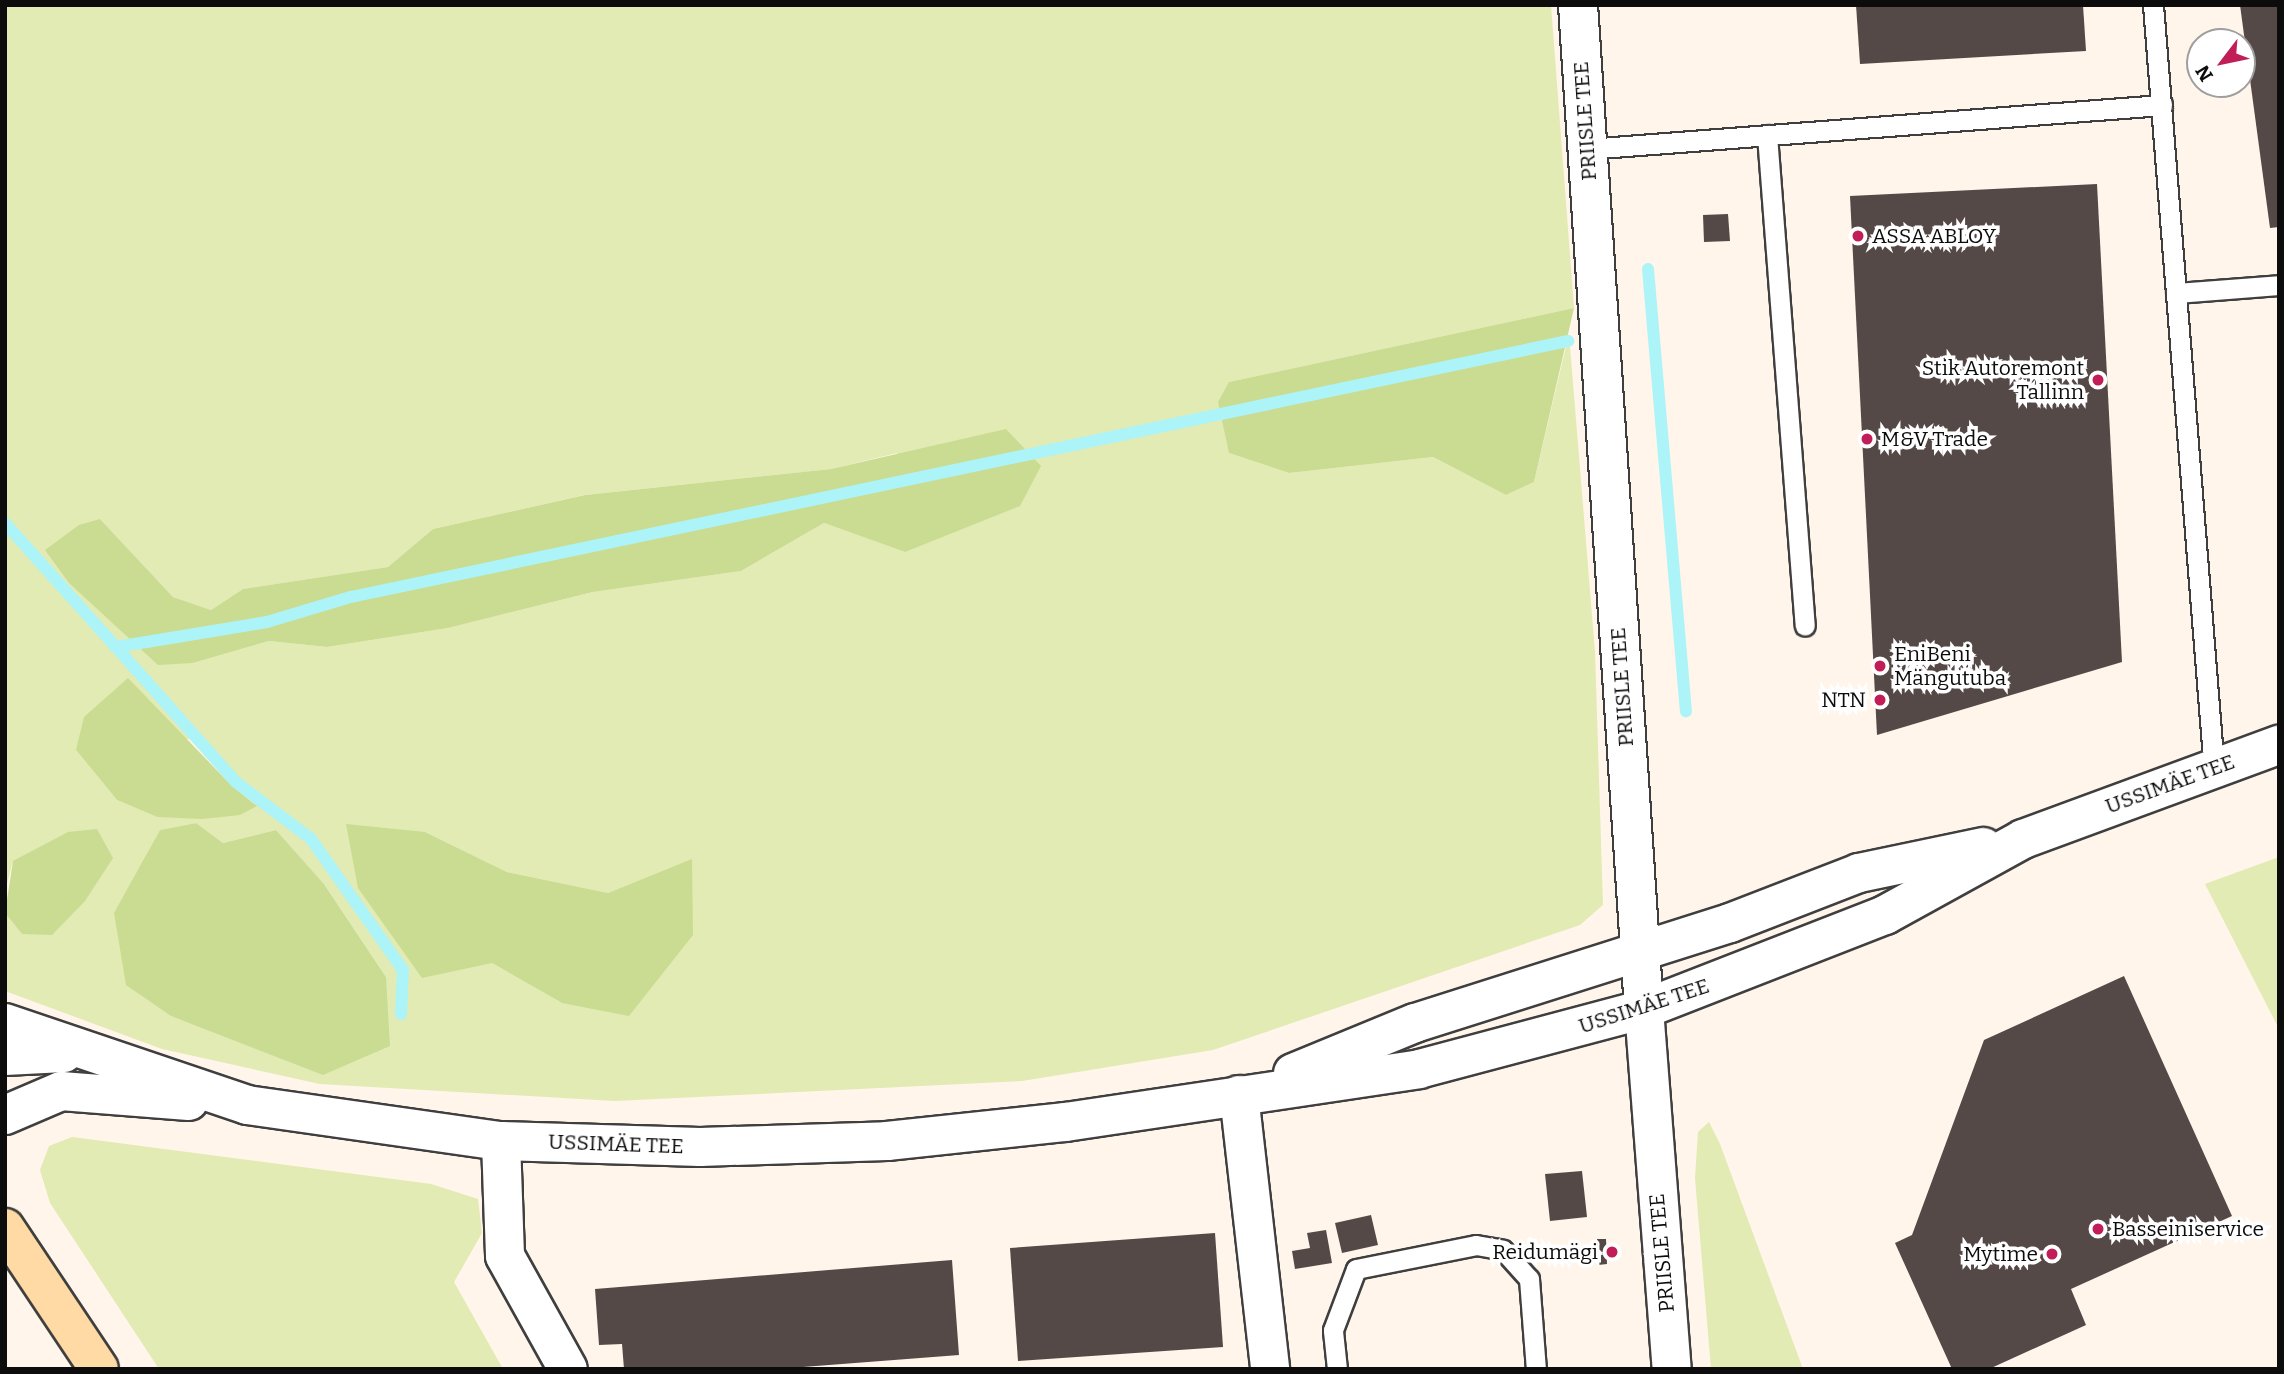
<!DOCTYPE html>
<html>
<head>
<meta charset="utf-8">
<style>
	body { margin:0 }
	#map { position:relative; width:2284px; height:1374px; overflow:hidden; background:#fff5ea; font-family:Bitter,serif }
	div>[style] { position:absolute }
	[style*='--x'] { left:calc(var(--x)*1px); top:calc(var(--y)*1px); width:calc(var(--w)*1px); rotate:calc(var(--a)*1deg) }
	.green>* { inset:0; background:#e1ebb3 }
	.forest>* { inset:0; background:#cadc91 }
	.stream>* { height:12px; margin:-6px; padding:0 6px; transform-origin:6px; border-radius:6px; background:#adf4f9 }
	.building>* { inset:0; background:#554948 }
	.roads { filter:drop-shadow(2px 0 #3f3f3f) drop-shadow(-2px 0 #3f3f3f) drop-shadow(0 2px #3f3f3f) drop-shadow(0 -2px #3f3f3f) }
	.service>* { height:19px; margin:-9.5px; padding:0 9.5px; transform-origin:9.5px; border-radius:9.5px; background:#fff }
	.minor>* { height:38px; margin:-19px; padding:0 19px; transform-origin:19px; border-radius:19px; background:#fff }
	.tertiary>* { height:38px; margin:-19px; padding:0 19px; transform-origin:19px; border-radius:19px; background:#fff }
	.secondary>* { height:38px; margin:-19px; padding:0 19px; transform-origin:19px; border-radius:19px; background:#ffdaa5 }
	.dots>* { width:19px; height:19px; translate:-50% -50%; box-sizing:border-box; border:4px solid #fff; border-radius:50% }
	span { translate:-50% -50%; white-space:nowrap; text-align:center; line-height:1.15; -webkit-text-stroke:7px #fff; paint-order:stroke }
	.street-label { font-size:21px; color:#0c0c0c }
	.poi-label { font-size:21px; color:#0c0c0c }
	.left { translate:0 -50%; text-align:left }
	.right { translate:-100% -50%; text-align:right }
	.frame { position:absolute; inset:0; border:7px solid #0c0c0c; pointer-events:none }
	.north { position:absolute; left:2186px; top:28px; width:70px; height:70px; box-sizing:border-box; background:#fff; border:2px solid #9e9e9e; border-radius:50%; rotate:238deg; font-size:19px; font-weight:700; line-height:28px; text-align:center; color:#0c0c0c }
	.north::after { content:''; display:block; margin:auto; width:24px; height:32px; background:#c11e58; clip-path:polygon(50% 0,100% 100%,50% 72%,0 100%) }
</style>
</head>
<body>
<div id="map">
	<div class="green">
		<i style="clip-path:polygon(evenodd,5px 5px,1551px 5px,1574px 308px,1229px 382px,1229px 453px,1289px 473px,1433px 457px,1506px 495px,1534px 482px,1569px 334px,1595px 652px,1603px 905px,1580px 925px,1213px 1050px,1022px 1081px,615px 1101px,320px 1084px,162px 1049px,5px 991px,5px 913px,22px 934px,13px 861px,5px 891px,5px 5px,897px 453px,905px 552px,824px 523px,741px 571px,593px 592px,448px 628px,327px 647px,269px 641px,193px 663px,100px 519px,173px 597px,211px 610px,243px 589px,388px 567px,433px 529px,584px 495px,831px 469px,897px 453px,5px 5px,190px 739px,256px 805px,240px 815px,157px 817px,117px 800px,76px 750px,190px 739px,5px 5px,196px 823px,223px 843px,276px 830px,324px 884px,386px 977px,249px 1041px,171px 1016px,148px 852px,160px 830px,196px 823px,5px 5px,425px 832px,507px 872px,608px 893px,692px 860px,562px 1003px,492px 963px,425px 832px)"></i>
		<i style="clip-path:polygon(2279px 857px,2279px 1029px,2205px 884px)"></i>
		<i style="clip-path:polygon(1709px 1122px,1720px 1144px,1803px 1369px,1711px 1369px,1695px 1178px,1698px 1132px)"></i>
		<i style="clip-path:polygon(72px 1137px,431px 1184px,478px 1199px,482px 1233px,454px 1282px,503px 1369px,159px 1369px,50px 1203px,40px 1170px,49px 1146px)"></i>
	</div>
	<div class="forest">
		<i style="clip-path:polygon(1574px 308px,1534px 482px,1506px 495px,1433px 457px,1289px 473px,1229px 453px,1218px 402px,1229px 382px)"></i>
		<i style="clip-path:polygon(1006px 429px,1041px 466px,1020px 506px,905px 552px,824px 523px,741px 571px,593px 592px,448px 628px,327px 647px,269px 641px,193px 663px,158px 665px,69px 583px,45px 550px,79px 525px,100px 519px,173px 597px,211px 610px,243px 589px,388px 567px,433px 529px,585px 495px,831px 469px)"></i>
		<i style="clip-path:polygon(128px 678px,231px 785px,257px 806px,240px 815px,202px 819px,157px 817px,117px 800px,76px 750px,84px 717px)"></i>
		<i style="clip-path:polygon(196px 823px,223px 843px,276px 830px,324px 884px,386px 977px,390px 1046px,323px 1075px,171px 1016px,126px 985px,114px 913px,160px 830px)"></i>
		<i style="clip-path:polygon(346px 824px,425px 832px,507px 872px,608px 893px,692px 859px,693px 935px,629px 1016px,562px 1003px,492px 963px,422px 978px,358px 888px)"></i>
		<i style="clip-path:polygon(97px 829px,113px 858px,85px 901px,52px 935px,22px 934px,5px 913px,13px 861px,68px 832px)"></i>
	</div>
	<div class="stream">
		<i style="--x:1648;--y:269;--w:444;--a:85.1"></i>
		<i style="--x:5;--y:523;--w:166;--a:48.2"></i>
		<i style="--x:116;--y:647;--w:153;--a:-9.4"></i>
		<i style="--x:267;--y:622;--w:88;--a:-16.6"></i>
		<i style="--x:351;--y:597;--w:1244;--a:-11.88"></i>
		<i style="--x:116;--y:647;--w:181;--a:48.4"></i>
		<i style="--x:236;--y:782;--w:94;--a:37.2"></i>
		<i style="--x:311;--y:839;--w:160;--a:54.9"></i>
		<i style="--x:403;--y:970;--w:44;--a:92.6"></i>
	</div>
	<div class="building">
		<i style="clip-path:polygon(1856px 5px,2083px 5px,2086px 51px,1860px 64px)"></i>
		<i style="clip-path:polygon(2240px 5px,2279px 5px,2279px 227px,2270px 228px)"></i>
		<i style="clip-path:polygon(2097px 184px,2122px 662px,1877px 735px,1850px 196px)"></i>
		<i style="clip-path:polygon(1728px 214px,1730px 241px,1704px 242px,1703px 215px)"></i>
		<i style="clip-path:polygon(2124px 976px,2232px 1216px,2071px 1289px,2086px 1325px,1989px 1369px,1952px 1369px,1895px 1243px,1912px 1235px,1984px 1040px)"></i>
		<i style="clip-path:polygon(1582px 1171px,1587px 1217px,1550px 1221px,1545px 1174px)"></i>
		<i style="clip-path:polygon(1371px 1215px,1378px 1245px,1342px 1253px,1335px 1223px)"></i>
		<i style="clip-path:polygon(1326px 1230px,1332px 1263px,1295px 1269px,1292px 1251px,1310px 1248px,1307px 1233px)"></i>
		<i style="clip-path:polygon(1215px 1233px,1223px 1347px,1018px 1361px,1010px 1248px)"></i>
		<i style="clip-path:polygon(1597px 1239px,1606px 1239px,1607px 1264px,1598px 1265px)"></i>
		<i style="clip-path:polygon(952px 1260px,959px 1355px,777px 1369px,624px 1369px,622px 1344px,599px 1345px,595px 1289px)"></i>
	</div>
	<div class="roads">
		<div class="service">
			<i style="--x:2153;--y:5;--w:766;--a:85.44"></i>
			<i style="--x:1767;--y:135;--w:492;--a:85.6"></i>
			<i style="--x:1587;--y:149;--w:577;--a:-4.38"></i>
			<i style="--x:2176;--y:293;--w:103;--a:-4.4"></i>
			<i style="--x:1337;--y:1369;--w:39;--a:-96"></i>
			<i style="--x:1333;--y:1330;--w:65;--a:-69.3"></i>
			<i style="--x:1356;--y:1269;--w:122;--a:-11.3"></i>
			<i style="--x:1476;--y:1245;--w:27;--a:10"></i>
			<i style="--x:1503;--y:1250;--w:39;--a:48"></i>
			<i style="--x:1529;--y:1279;--w:90;--a:85.6"></i>
		</div>
		<div class="minor">
			<i style="--x:1578;--y:5;--w:1006;--a:86.24"></i>
			<i style="--x:1239;--y:1095;--w:276;--a:83.5"></i>
			<i style="--x:501;--y:1141;--w:115;--a:88"></i>
			<i style="--x:505;--y:1256;--w:129;--a:60.9"></i>
		</div>
		<div class="tertiary">
			<i style="--x:1644;--y:1009;--w:361;--a:85.6"></i>
			<i style="--x:5;--y:1023;--w:256;--a:18.7"></i>
			<i style="--x:247;--y:1105;--w:257;--a:8.1"></i>
			<i style="--x:501;--y:1141;--w:199;--a:1.7"></i>
			<i style="--x:700;--y:1147;--w:187;--a:-1.8"></i>
			<i style="--x:887;--y:1141;--w:180;--a:-6.1"></i>
			<i style="--x:1066;--y:1122;--w:357;--a:-8.5"></i>
			<i style="--x:1419;--y:1069;--w:233;--a:-14.9"></i>
			<i style="--x:1644;--y:1009;--w:259;--a:-21.3"></i>
			<i style="--x:1885;--y:915;--w:158;--a:-28.8"></i>
			<i style="--x:2023;--y:839;--w:273;--a:-20.2"></i>
			<i style="--x:5;--y:1056;--w:59;--a:-2.9"></i>
			<i style="--x:1293;--y:1073;--w:132;--a:-22.3"></i>
			<i style="--x:1415;--y:1023;--w:330;--a:-17.6"></i>
			<i style="--x:1730;--y:923;--w:138;--a:-21.2"></i>
			<i style="--x:1859;--y:873;--w:127;--a:-11.8"></i>
			<i style="--x:5;--y:1115;--w:61;--a:-23.2"></i>
			<i style="--x:61;--y:1091;--w:128;--a:4.5"></i>
		</div>
		<div class="secondary">
			<i style="--x:5;--y:1228;--w:169;--a:56.3"></i>
		</div>
	</div>
	<div class="dots">
		<i style="left:1858px;top:236px;background:#c11e58"></i>
		<i style="left:2098px;top:380px;background:#c11e58"></i>
		<i style="left:1867px;top:439px;background:#c11e58"></i>
		<i style="left:1880px;top:666px;background:#c11e58"></i>
		<i style="left:1880px;top:700px;background:#c11e58"></i>
		<i style="left:2098px;top:1229px;background:#c11e58"></i>
		<i style="left:1612px;top:1252px;background:#c11e58"></i>
		<i style="left:2052px;top:1254px;background:#c11e58"></i>
	</div>
	<div class="street-label">
		<span style="left:1585px;top:121px;rotate:-94deg">PRIISLE TEE</span>
		<span style="left:1622px;top:687px;rotate:-94deg">PRIISLE TEE</span>
		<span style="left:2170px;top:784px;rotate:-20deg">USSIMÄE TEE</span>
		<span style="left:1644px;top:1006px;rotate:-18deg">USSIMÄE TEE</span>
		<span style="left:616px;top:1144px;rotate:2deg">USSIMÄE TEE</span>
		<span style="left:1662px;top:1253px;rotate:-95deg">PRIISLE TEE</span>
	</div>
	<div class="poi-label">
		<span class="left" style="left:1872px;top:236px">ASSA ABLOY</span>
		<span class="right" style="left:2084px;top:380px">Stik Autoremont<br>Tallinn</span>
		<span class="left" style="left:1881px;top:439px">M&amp;V Trade</span>
		<span class="left" style="left:1894px;top:666px">EniBeni<br>Mängutuba</span>
		<span class="right" style="left:1866px;top:700px">NTN</span>
		<span class="left" style="left:2112px;top:1229px">Basseiniservice</span>
		<span class="right" style="left:1598px;top:1252px">Reidumägi</span>
		<span class="right" style="left:2038px;top:1254px">Mytime</span>
	</div>
	<div class="frame"></div>
	<div class="north">N</div>
</div>
</body>
</html>
